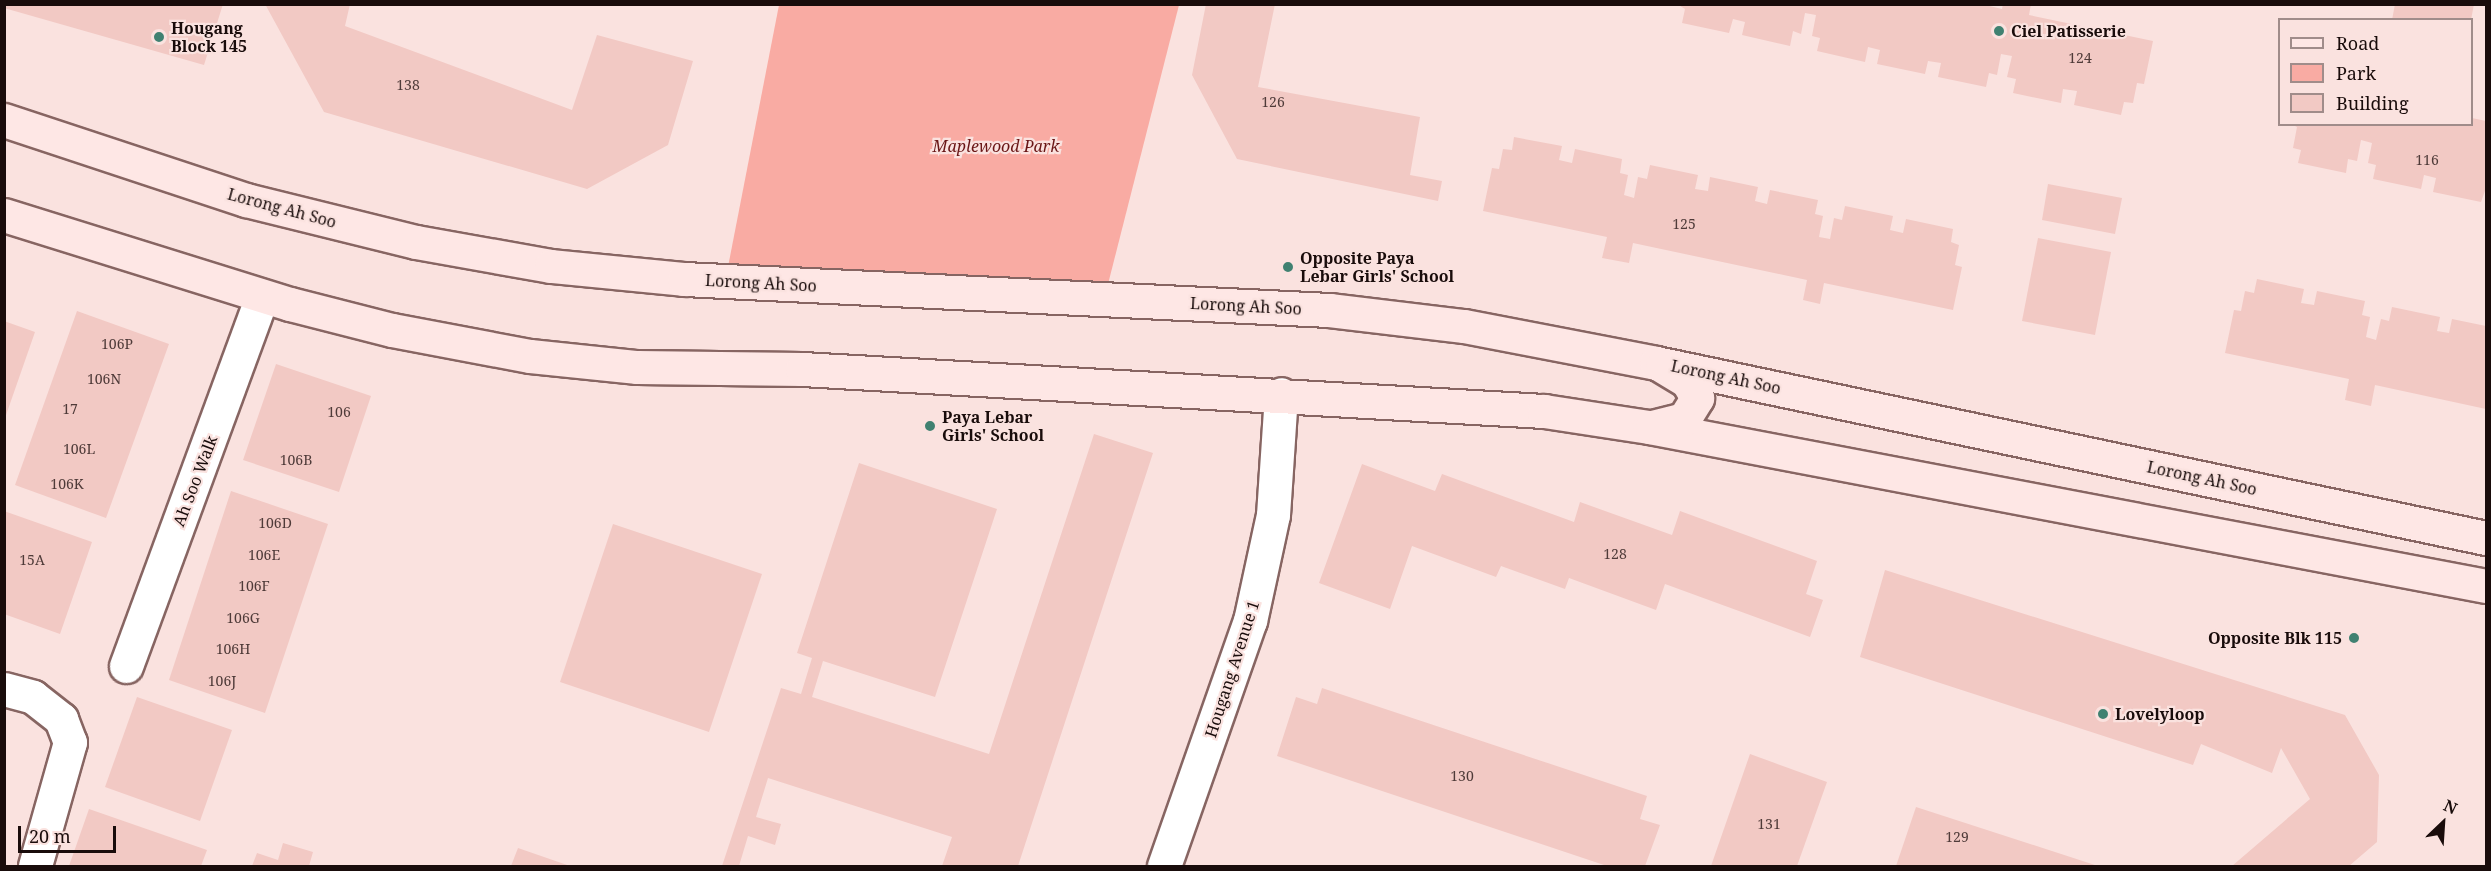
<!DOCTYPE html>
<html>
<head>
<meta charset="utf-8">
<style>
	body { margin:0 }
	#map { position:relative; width:2491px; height:871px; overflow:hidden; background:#fae2df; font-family:"Noto Serif",serif }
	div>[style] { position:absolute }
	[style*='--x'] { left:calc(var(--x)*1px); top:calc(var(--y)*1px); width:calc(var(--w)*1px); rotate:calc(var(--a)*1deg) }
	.green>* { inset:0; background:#f9aba3 }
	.building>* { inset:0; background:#f2c9c4 }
	.roads { filter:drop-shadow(2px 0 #876562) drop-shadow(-2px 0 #876562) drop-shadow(0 2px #876562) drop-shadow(0 -2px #876562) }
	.street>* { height:33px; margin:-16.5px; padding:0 16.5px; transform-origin:16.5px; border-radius:16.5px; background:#fff }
	.secondary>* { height:33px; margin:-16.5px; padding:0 16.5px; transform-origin:16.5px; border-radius:16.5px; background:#fee7e5 }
	.dots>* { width:16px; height:16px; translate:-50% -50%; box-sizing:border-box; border:3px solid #fae2df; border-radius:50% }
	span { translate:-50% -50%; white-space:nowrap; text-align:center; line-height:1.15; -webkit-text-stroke:4.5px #fae2df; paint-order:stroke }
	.number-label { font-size:14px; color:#4f3b39 }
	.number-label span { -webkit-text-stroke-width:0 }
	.poi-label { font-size:16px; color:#190c0b; font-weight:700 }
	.left { translate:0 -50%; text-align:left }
	.right { translate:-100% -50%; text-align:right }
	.park-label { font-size:16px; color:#6a1616; font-style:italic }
	.street-label { font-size:16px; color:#190c0b }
	.frame { position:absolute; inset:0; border:6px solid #190c0b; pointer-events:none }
	.legend { position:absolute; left:2278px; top:18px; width:195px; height:108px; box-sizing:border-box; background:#fae2df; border:2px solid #a08c8a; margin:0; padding:8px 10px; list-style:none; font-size:18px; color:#190c0b }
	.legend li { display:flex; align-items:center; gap:12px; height:30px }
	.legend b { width:30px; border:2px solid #a08c8a }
	.north { position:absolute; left:2413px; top:793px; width:60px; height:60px; -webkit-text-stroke:4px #fae2df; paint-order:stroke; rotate:25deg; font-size:16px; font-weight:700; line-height:24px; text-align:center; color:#190c0b }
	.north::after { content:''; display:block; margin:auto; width:21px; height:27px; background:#190c0b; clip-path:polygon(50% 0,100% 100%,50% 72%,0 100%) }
	.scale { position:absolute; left:18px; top:826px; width:98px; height:27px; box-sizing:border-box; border:3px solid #190c0b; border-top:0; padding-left:8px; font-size:18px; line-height:21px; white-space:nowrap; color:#190c0b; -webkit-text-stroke:4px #fae2df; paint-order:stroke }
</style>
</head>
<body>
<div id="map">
	<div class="green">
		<i style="clip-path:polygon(779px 5px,1179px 5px,1106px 292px,727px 272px)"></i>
	</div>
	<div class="building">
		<i style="clip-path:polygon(4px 4px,223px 4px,204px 65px,4px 8px)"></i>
		<i style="clip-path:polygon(265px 4px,350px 4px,345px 26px,572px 110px,597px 35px,693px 61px,668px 145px,587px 189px,324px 112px)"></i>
		<i style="clip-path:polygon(1206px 4px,1275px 4px,1258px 87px,1420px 117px,1410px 175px,1442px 181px,1438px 201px,1237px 159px,1192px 75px)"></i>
		<i style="clip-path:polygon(1677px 4px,1981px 4px,2002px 9px,2003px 4px,2031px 4px,2029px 15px,2153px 41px,2144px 84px,2137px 83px,2133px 103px,2124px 102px,2121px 115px,2074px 105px,2077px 91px,2063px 89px,2061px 103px,2013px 93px,2016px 79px,2007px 77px,2012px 56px,2001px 54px,1997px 75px,1989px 73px,1986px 87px,1938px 77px,1941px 63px,1928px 61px,1925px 74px,1877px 64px,1880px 50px,1868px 47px,1865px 62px,1817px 51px,1820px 38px,1812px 36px,1816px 15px,1805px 13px,1801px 34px,1793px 31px,1790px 46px,1742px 35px,1745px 22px,1733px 19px,1729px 33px,1682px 23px,1685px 9px)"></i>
		<i style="clip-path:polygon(2395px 4px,2474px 4px,2471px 20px,2392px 20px)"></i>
		<i style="clip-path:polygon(2472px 118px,2486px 121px,2486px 188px,2481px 202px,2433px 192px,2436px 178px,2424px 175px,2421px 189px,2373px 179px,2376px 165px,2368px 163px,2372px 143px,2361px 140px,2357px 161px,2348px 159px,2346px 173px,2298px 163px,2301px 150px,2293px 148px,2297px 127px,2291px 124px,2472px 124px)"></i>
		<i style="clip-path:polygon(1514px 137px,1562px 146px,1559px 160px,1572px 163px,1575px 149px,1622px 159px,1620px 173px,1628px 175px,1624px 195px,1634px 198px,1638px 177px,1647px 179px,1650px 165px,1698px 175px,1695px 189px,1708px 191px,1710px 177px,1758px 187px,1755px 201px,1767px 204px,1770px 190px,1818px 200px,1815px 214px,1823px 216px,1819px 237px,1830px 239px,1834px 218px,1842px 220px,1845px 206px,1893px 216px,1890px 230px,1903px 233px,1906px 219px,1953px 229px,1951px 242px,1959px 245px,1955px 265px,1962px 267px,1953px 310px,1824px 283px,1820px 304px,1803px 300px,1807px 280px,1633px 243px,1629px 263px,1602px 258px,1607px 237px,1483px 211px,1492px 168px,1499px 169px,1503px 149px,1512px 150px)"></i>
		<i style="clip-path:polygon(2048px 184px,2122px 198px,2115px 234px,2042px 220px)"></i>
		<i style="clip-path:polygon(2038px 238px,2111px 252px,2095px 335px,2022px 321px)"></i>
		<i style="clip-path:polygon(2257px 279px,2304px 289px,2301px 303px,2314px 305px,2317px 291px,2365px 301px,2362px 315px,2370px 317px,2366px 337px,2376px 340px,2381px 319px,2389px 321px,2392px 307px,2440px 317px,2437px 331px,2449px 333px,2452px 319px,2486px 326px,2486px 409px,2375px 385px,2371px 406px,2345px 400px,2349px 379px,2225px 353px,2234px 310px,2241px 311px,2245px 291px,2254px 293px)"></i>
		<i style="clip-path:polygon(77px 311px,169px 344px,106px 518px,15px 485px)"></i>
		<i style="clip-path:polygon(4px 321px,35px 332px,5px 418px,4px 418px)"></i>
		<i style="clip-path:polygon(276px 364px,371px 396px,339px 492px,243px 460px)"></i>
		<i style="clip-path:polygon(1094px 434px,1153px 453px,1018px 866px,942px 866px,952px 837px,768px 778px,756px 817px,781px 824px,775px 845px,748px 836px,739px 866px,722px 866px,781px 688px,801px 694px,812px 658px,797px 653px,859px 463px,997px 509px,935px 697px,823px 661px,812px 697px,989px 754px)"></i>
		<i style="clip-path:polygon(1362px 464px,1435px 491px,1442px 474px,1574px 522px,1580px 502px,1672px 535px,1680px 511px,1817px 561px,1806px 594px,1823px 600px,1810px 637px,1665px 584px,1656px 610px,1569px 578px,1565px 589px,1501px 566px,1496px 577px,1412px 546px,1390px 609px,1319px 583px)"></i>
		<i style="clip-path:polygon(231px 491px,328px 524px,265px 713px,169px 680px)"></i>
		<i style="clip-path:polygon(4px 511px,92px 542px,60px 634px,4px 614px)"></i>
		<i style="clip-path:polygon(613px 524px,762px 574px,709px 732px,560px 682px)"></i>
		<i style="clip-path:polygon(1885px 570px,2345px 715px,2379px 775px,2377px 842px,2349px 866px,2232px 866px,2310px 799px,2281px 748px,2272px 773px,2201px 744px,2193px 765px,1860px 657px)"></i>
		<i style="clip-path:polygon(1322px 688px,1647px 796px,1640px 819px,1660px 825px,1645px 866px,1607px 866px,1277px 756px,1296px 697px,1317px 704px)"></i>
		<i style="clip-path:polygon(137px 697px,232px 730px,200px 821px,105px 787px)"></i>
		<i style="clip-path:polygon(1750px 754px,1827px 782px,1797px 866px,1711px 866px)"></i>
		<i style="clip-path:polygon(1916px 807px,2098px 866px,1896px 866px)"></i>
		<i style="clip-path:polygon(89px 809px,207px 850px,201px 866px,69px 866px)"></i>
		<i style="clip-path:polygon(283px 843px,313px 852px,309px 866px,252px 866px,257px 853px,278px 860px)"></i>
		<i style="clip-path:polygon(518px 848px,570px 866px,511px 866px)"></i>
	</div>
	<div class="roads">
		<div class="street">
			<i style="--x:126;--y:666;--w:394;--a:-69.8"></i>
			<i style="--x:4;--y:689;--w:30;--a:15"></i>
			<i style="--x:33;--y:697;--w:36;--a:38"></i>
			<i style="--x:61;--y:719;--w:25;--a:69"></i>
			<i style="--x:70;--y:742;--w:129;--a:105.8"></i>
			<i style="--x:1164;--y:866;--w:260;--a:-70.7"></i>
			<i style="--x:1250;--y:621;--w:108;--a:-77.8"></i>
			<i style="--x:1273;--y:515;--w:121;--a:-86.2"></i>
		</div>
		<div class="secondary">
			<i style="--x:4;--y:120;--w:255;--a:18.3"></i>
			<i style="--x:246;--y:200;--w:175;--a:13.9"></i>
			<i style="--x:416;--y:242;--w:137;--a:10.1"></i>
			<i style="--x:551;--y:266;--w:134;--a:5.6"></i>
			<i style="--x:684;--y:279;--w:646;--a:2.75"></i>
			<i style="--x:1329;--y:310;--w:136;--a:6.8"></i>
			<i style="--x:1464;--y:326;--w:196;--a:10.9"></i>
			<i style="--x:1656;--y:363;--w:848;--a:11.91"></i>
			<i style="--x:4;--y:215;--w:300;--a:17.3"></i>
			<i style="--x:290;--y:304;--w:105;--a:14.3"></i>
			<i style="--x:392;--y:330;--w:140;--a:10.7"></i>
			<i style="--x:530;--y:356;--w:108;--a:5.9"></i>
			<i style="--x:637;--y:367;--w:165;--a:0.7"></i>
			<i style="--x:802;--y:369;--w:743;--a:3.24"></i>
			<i style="--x:1544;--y:411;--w:106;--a:8.7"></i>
			<i style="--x:1649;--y:427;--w:852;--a:10.76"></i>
			<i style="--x:1652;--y:427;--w:33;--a:-14"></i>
			<i style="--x:1684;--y:419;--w:25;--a:-58"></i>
			<i style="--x:1697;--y:398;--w:20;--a:-120"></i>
			<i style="--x:1687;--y:381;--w:29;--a:-149"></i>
		</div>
	</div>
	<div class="dots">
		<i style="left:1999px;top:31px;background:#408171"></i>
		<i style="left:159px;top:37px;background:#408171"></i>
		<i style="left:1288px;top:267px;background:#408171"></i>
		<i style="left:930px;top:426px;background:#408171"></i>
		<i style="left:2354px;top:638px;background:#408171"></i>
		<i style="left:2103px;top:714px;background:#408171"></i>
	</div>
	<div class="number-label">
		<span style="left:2080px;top:58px">124</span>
		<span style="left:408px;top:85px">138</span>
		<span style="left:1273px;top:102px">126</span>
		<span style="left:2427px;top:160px">116</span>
		<span style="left:1684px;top:224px">125</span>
		<span style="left:117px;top:344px">106P</span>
		<span style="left:104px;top:379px">106N</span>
		<span style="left:70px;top:409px">17</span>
		<span style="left:339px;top:412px">106</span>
		<span style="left:79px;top:449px">106L</span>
		<span style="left:296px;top:460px">106B</span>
		<span style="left:67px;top:484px">106K</span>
		<span style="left:275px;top:523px">106D</span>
		<span style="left:1615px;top:554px">128</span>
		<span style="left:264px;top:555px">106E</span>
		<span style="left:32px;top:560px">15A</span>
		<span style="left:254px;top:586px">106F</span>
		<span style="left:243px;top:618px">106G</span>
		<span style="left:233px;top:649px">106H</span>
		<span style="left:222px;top:681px">106J</span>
		<span style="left:1462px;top:776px">130</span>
		<span style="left:1769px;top:824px">131</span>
		<span style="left:1957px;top:837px">129</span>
	</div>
	<div class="poi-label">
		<span class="left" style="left:171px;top:37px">Hougang<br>Block 145</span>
		<span class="left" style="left:2011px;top:31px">Ciel Patisserie</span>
		<span class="left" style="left:1300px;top:267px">Opposite Paya<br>Lebar Girls' School</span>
		<span class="left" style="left:942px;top:426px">Paya Lebar<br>Girls' School</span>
		<span class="right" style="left:2342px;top:638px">Opposite Blk 115</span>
		<span class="left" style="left:2115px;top:714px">Lovelyloop</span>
	</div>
	<div class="park-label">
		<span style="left:996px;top:146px">Maplewood Park</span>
	</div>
	<div class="street-label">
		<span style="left:282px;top:208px;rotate:15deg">Lorong Ah Soo</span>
		<span style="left:761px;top:283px;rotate:3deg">Lorong Ah Soo</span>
		<span style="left:1246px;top:306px;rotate:3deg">Lorong Ah Soo</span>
		<span style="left:1726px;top:377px;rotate:12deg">Lorong Ah Soo</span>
		<span style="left:2202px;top:478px;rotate:12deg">Lorong Ah Soo</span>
		<span style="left:195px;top:481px;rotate:-69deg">Ah Soo Walk</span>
		<span style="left:1232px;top:669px;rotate:-72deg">Hougang Avenue 1</span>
	</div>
	<div class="frame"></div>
	<ul class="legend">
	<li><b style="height:8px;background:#fee7e5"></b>Road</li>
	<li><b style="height:16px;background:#f9aba3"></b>Park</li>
	<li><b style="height:16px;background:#f2c9c4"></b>Building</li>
	</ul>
	<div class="north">N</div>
	<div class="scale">20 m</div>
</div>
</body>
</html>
